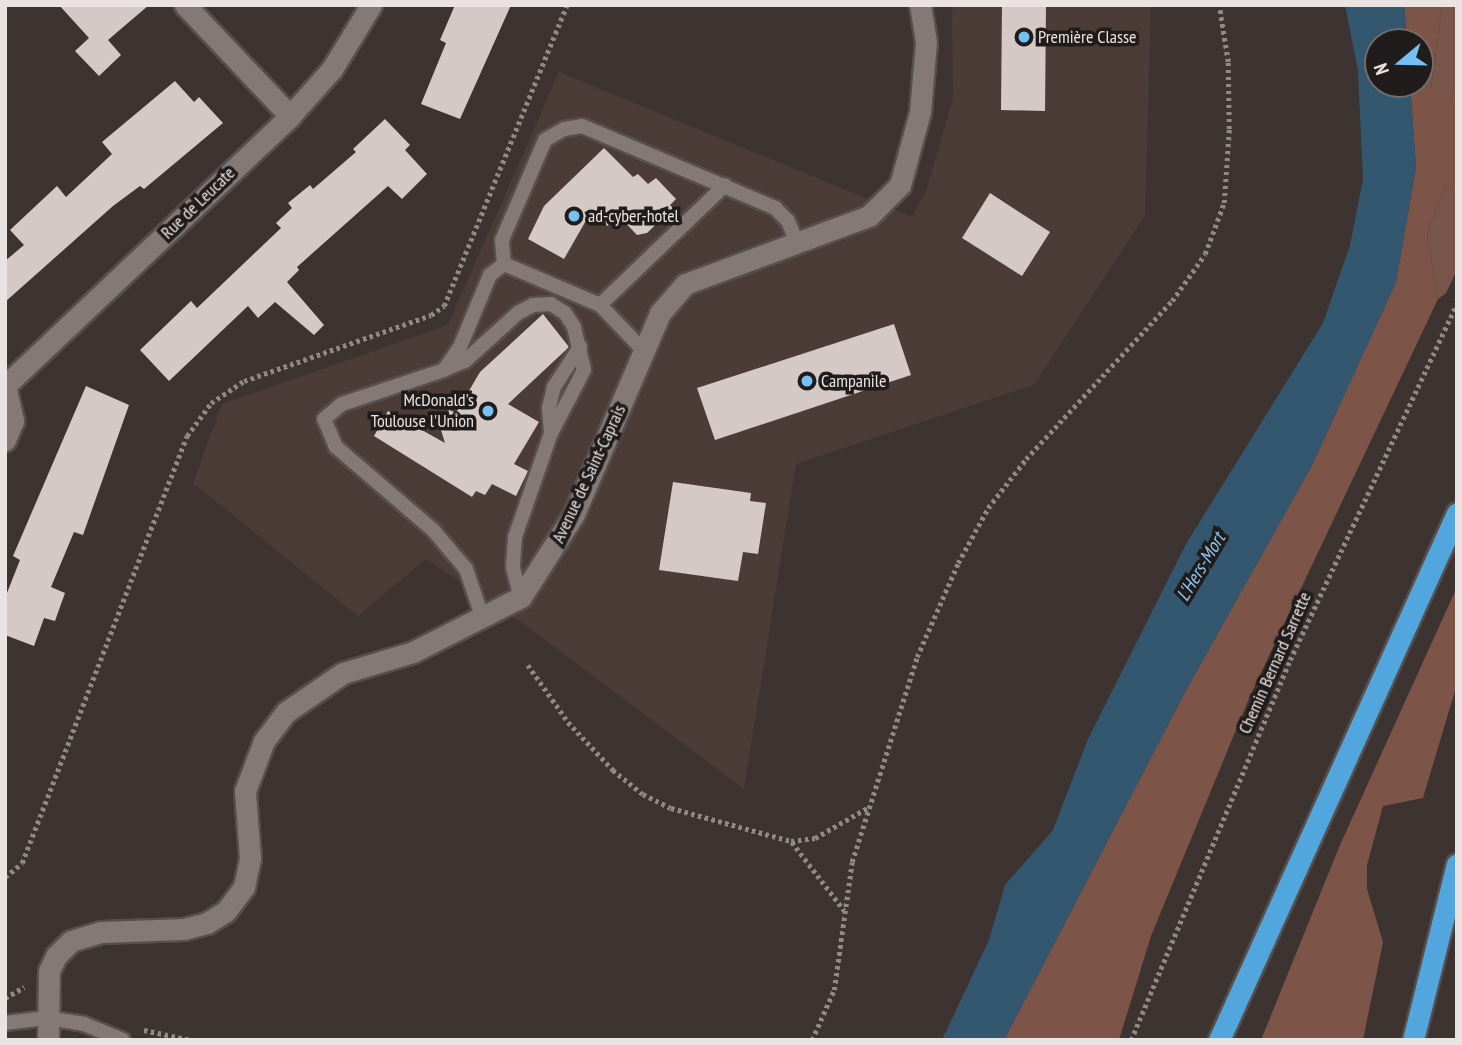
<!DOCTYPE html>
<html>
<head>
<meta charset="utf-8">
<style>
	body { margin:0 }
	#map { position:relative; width:1462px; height:1045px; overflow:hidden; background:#3d3330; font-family:"PT Sans Narrow",sans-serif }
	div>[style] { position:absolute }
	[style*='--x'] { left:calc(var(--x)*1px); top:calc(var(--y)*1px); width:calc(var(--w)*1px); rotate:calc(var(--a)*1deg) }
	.built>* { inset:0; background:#4c3c37 }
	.green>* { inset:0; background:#7a564a }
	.forest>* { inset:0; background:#7d5548 }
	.water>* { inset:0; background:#33576f }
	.building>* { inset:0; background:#d5c9c5 }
	.path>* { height:4.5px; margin-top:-2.25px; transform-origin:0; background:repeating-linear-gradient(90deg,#918986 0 3.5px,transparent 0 7px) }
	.roads { filter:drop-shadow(2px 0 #574f4c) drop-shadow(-2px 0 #574f4c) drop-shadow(0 2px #574f4c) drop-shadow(0 -2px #574f4c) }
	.lane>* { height:14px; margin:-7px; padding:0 7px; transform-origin:7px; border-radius:7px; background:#847975 }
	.street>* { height:21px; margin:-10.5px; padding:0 10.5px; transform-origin:10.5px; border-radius:10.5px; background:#847975 }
	.highway>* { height:21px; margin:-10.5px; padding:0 10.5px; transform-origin:10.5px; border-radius:10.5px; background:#51a6dd }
	.dots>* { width:19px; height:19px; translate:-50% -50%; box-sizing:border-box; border:4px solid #201c1b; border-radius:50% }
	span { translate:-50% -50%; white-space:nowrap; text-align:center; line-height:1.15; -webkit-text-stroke:7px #201c1b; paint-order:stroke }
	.poi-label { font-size:18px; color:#eae3e1 }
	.left { translate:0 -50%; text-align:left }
	.right { translate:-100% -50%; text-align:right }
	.street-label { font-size:18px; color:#eae3e1 }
	.water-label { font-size:19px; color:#8ac8f3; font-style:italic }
	.frame { position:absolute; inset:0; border:7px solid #eae3e1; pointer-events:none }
	.north { position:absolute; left:1364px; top:28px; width:70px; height:70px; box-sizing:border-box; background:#201c1b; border:2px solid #716c6a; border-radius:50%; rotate:251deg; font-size:19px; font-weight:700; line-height:28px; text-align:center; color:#eae3e1 }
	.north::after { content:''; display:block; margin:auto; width:24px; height:32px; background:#73c1f5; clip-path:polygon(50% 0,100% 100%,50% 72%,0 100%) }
</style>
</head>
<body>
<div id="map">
	<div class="built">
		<i style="clip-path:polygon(952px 5px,1151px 5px,1145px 215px,1034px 385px,796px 464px,744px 789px,528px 627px,426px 559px,358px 616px,193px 483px,222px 404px,448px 325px,559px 72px,912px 217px,926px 191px,953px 99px)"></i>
	</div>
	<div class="green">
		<i style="clip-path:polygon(1442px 5px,1457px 5px,1457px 103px,1452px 91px,1431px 90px)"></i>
		<i style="clip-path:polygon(1457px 184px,1457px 270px,1446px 293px,1438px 299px,1427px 233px,1444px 189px)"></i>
	</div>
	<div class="forest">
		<i style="clip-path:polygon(1404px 5px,1442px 5px,1431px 89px,1452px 91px,1457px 103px,1457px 184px,1444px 189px,1427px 233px,1438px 299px,1250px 696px,1151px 936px,1119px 1040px,1004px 1040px,1186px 690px,1312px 465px,1396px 282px,1416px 167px,1410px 84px,1420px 84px,1420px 42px,1407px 42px)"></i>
		<i style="clip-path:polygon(1457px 587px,1457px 684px,1423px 798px,1383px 806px,1367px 865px,1367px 889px,1383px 942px,1363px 1040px,1261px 1040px,1340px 845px)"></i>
	</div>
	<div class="water">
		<i style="clip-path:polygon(1345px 5px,1404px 5px,1407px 42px,1378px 42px,1378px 84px,1410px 84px,1416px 167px,1396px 282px,1312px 465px,1186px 690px,1004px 1040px,942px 1040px,989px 940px,1005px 885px,1053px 830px,1088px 739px,1186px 544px,1323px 323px,1350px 245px,1363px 179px,1358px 71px)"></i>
	</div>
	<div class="building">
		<i style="clip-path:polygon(59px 5px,149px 5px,108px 40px,121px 55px,99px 76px,75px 51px,89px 38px)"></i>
		<i style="clip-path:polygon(455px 5px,511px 5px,460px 119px,421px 104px,446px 43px,440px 40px)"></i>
		<i style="clip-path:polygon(1002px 5px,1046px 5px,1045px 111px,1001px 110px)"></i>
		<i style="clip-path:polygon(175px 81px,194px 102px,199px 97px,223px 123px,144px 189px,140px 186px,113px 206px,5px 302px,5px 261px,24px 245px,10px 230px,57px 186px,66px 197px,112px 154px,102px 142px)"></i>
		<i style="clip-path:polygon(385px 119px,410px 145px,405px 150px,427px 174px,402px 199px,388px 186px,297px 267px,299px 270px,287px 282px,324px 325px,314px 335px,275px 302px,258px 318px,248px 306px,169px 381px,140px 350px,191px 301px,197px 308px,281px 228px,276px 223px,292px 208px,288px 203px,310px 185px,313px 189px,356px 152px,353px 149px)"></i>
		<i style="clip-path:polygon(604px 148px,633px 177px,638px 174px,648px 184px,656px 178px,676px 199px,670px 205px,673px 208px,647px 233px,637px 235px,619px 216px,607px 226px,592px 210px,564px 259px,528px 239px,544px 206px)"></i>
		<i style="clip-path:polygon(990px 193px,1050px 232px,1022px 276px,962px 238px)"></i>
		<i style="clip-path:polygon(543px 314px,569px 347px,508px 404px,539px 422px,514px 464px,528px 471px,516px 496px,492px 484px,485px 495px,476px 491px,472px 497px,374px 436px,388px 411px,445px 443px,440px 427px,449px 410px,456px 413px,480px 372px)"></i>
		<i style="clip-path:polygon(894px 324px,911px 375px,715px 440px,697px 388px)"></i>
		<i style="clip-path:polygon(86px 386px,129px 405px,83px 535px,74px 532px,51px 587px,65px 593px,55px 621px,44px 618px,34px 646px,5px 635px,5px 598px,20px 560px,13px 556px)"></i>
		<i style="clip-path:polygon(673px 482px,751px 493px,750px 501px,766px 503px,758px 554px,743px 552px,738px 581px,659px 570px)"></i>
	</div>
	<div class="path">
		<i style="--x:528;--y:665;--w:70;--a:54.9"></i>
		<i style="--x:568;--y:722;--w:66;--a:46.8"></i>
		<i style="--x:613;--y:770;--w:38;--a:39"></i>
		<i style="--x:643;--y:794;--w:31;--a:27"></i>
		<i style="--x:671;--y:808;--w:124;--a:15.4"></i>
		<i style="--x:791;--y:841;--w:24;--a:-7"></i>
		<i style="--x:815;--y:838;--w:62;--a:-29.9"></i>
		<i style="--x:792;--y:842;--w:86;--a:52.6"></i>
		<i style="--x:5;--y:877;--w:22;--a:-39"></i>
		<i style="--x:22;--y:863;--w:458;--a:-68.9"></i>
		<i style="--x:187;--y:436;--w:41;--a:-54"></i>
		<i style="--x:211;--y:403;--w:40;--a:-34"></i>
		<i style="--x:244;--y:381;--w:198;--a:-19.4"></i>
		<i style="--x:431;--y:315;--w:16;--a:-35"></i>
		<i style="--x:444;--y:306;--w:325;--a:-67.8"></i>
		<i style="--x:5;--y:998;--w:22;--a:-30"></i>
		<i style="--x:144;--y:1030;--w:48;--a:12"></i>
		<i style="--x:812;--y:1040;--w:55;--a:-66.3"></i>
		<i style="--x:834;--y:990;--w:129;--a:-82"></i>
		<i style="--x:852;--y:862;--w:215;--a:-72.4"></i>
		<i style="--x:917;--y:657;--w:103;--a:-66.4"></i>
		<i style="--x:958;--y:563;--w:63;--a:-61.4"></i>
		<i style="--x:988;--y:508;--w:62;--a:-52.2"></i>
		<i style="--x:1026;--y:459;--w:215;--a:-47.3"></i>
		<i style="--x:1172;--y:301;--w:57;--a:-54.9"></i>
		<i style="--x:1205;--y:254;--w:54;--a:-69.6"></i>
		<i style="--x:1224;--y:203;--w:74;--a:-86.1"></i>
		<i style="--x:1229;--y:129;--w:67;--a:-90.9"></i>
		<i style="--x:1228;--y:62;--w:58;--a:-99"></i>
		<i style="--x:1131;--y:1040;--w:412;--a:-67.3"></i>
		<i style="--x:1290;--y:660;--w:394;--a:-64.9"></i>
	</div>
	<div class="roads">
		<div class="lane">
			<i style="--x:504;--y:264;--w:24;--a:-95"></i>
			<i style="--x:502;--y:240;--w:109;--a:-66.7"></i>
			<i style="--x:545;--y:140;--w:22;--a:-30"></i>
			<i style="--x:564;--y:129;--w:18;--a:-9"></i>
			<i style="--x:582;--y:126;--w:210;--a:23"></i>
			<i style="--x:775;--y:208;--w:18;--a:45"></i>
			<i style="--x:788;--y:221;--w:22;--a:68"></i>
			<i style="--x:600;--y:305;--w:173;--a:-43.8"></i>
			<i style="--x:445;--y:369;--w:22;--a:-22"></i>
			<i style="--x:465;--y:361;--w:72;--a:-42.2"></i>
			<i style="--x:518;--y:313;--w:17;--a:-28"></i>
			<i style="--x:533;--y:305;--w:18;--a:-3"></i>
			<i style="--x:551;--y:304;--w:17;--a:33"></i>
			<i style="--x:565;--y:313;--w:17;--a:57"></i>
			<i style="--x:574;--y:327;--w:44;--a:76.9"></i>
			<i style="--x:584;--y:370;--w:71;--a:117.6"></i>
			<i style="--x:551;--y:433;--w:110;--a:109.1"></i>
			<i style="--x:515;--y:537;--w:31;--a:94"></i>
			<i style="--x:513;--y:568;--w:30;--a:75"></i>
			<i style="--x:551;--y:433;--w:25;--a:-95"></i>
			<i style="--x:549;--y:408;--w:22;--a:-77"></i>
			<i style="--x:554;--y:387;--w:48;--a:-57"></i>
			<i style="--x:482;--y:616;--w:50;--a:-108.8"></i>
			<i style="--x:466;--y:569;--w:51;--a:-130.2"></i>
			<i style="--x:433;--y:530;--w:128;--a:-139.4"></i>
			<i style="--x:336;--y:447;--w:30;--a:-113"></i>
			<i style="--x:324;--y:419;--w:23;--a:-40"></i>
			<i style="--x:342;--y:404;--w:108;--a:-18.4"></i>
			<i style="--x:444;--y:370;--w:28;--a:-55"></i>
			<i style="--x:460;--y:347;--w:78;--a:-67.4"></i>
			<i style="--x:490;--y:275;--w:18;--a:-38"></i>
			<i style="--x:504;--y:264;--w:104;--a:23.1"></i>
			<i style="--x:600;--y:305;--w:64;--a:46.3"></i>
			<i style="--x:5;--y:1023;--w:42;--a:-6.8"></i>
			<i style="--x:47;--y:1018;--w:37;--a:9"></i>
			<i style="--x:84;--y:1024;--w:42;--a:22.3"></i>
		</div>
		<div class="street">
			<i style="--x:185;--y:5;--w:153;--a:46.6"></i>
			<i style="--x:5;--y:385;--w:37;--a:77"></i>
			<i style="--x:13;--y:421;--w:21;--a:113"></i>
			<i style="--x:6;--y:385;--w:391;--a:-43.4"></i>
			<i style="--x:290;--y:116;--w:63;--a:-48.2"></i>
			<i style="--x:332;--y:69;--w:75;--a:-58.6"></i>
			<i style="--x:48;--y:1040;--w:69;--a:-89.2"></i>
			<i style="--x:49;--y:971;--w:17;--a:-65"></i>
			<i style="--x:56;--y:956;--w:21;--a:-45"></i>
			<i style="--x:71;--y:941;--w:31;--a:-17"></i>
			<i style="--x:101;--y:932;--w:83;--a:-2.1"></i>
			<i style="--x:184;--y:929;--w:24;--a:-15"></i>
			<i style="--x:207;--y:923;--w:22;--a:-32"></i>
			<i style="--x:226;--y:911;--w:30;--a:-53"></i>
			<i style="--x:244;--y:887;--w:30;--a:-78"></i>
			<i style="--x:250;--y:858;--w:67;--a:-94.3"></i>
			<i style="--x:245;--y:791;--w:53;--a:-69.2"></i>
			<i style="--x:264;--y:741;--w:36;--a:-53"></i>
			<i style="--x:286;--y:712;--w:69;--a:-34.4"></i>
			<i style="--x:343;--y:673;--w:73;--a:-16.7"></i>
			<i style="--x:413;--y:652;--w:121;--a:-27"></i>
			<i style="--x:521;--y:597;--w:98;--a:-57.4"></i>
			<i style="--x:574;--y:514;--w:219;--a:-66.8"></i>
			<i style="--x:660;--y:313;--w:38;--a:-49"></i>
			<i style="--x:685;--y:284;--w:196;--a:-20.3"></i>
			<i style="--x:869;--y:216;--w:44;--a:-45"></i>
			<i style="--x:900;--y:185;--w:76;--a:-74.7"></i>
			<i style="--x:920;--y:112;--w:70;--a:-85.1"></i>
			<i style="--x:926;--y:42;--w:37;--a:-99"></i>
		</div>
		<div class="highway">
			<i style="--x:1219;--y:1040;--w:578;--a:-65.7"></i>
			<i style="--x:1413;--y:1040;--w:181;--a:-76"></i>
		</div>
	</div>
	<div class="dots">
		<i style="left:1024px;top:37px;background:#73c1f5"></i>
		<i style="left:574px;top:216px;background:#73c1f5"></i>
		<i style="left:807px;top:381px;background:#73c1f5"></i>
		<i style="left:488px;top:411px;background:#73c1f5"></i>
	</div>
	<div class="poi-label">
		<span class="left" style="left:1038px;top:37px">Première Classe</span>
		<span class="left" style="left:588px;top:216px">ad-cyber-hotel</span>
		<span class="left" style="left:821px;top:381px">Campanile</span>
		<span class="right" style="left:474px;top:411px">McDonald's<br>Toulouse l'Union</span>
	</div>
	<div class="street-label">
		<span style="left:198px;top:203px;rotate:-44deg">Rue de Leucate</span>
		<span style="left:589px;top:474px;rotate:-65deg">Avenue de Saint-Caprais</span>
		<span style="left:1275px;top:663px;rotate:-66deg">Chemin Bernard Sarrette</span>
	</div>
	<div class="water-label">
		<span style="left:1201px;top:567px;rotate:-59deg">L'Hers-Mort</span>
	</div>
	<div class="frame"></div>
	<div class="north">N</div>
</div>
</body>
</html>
